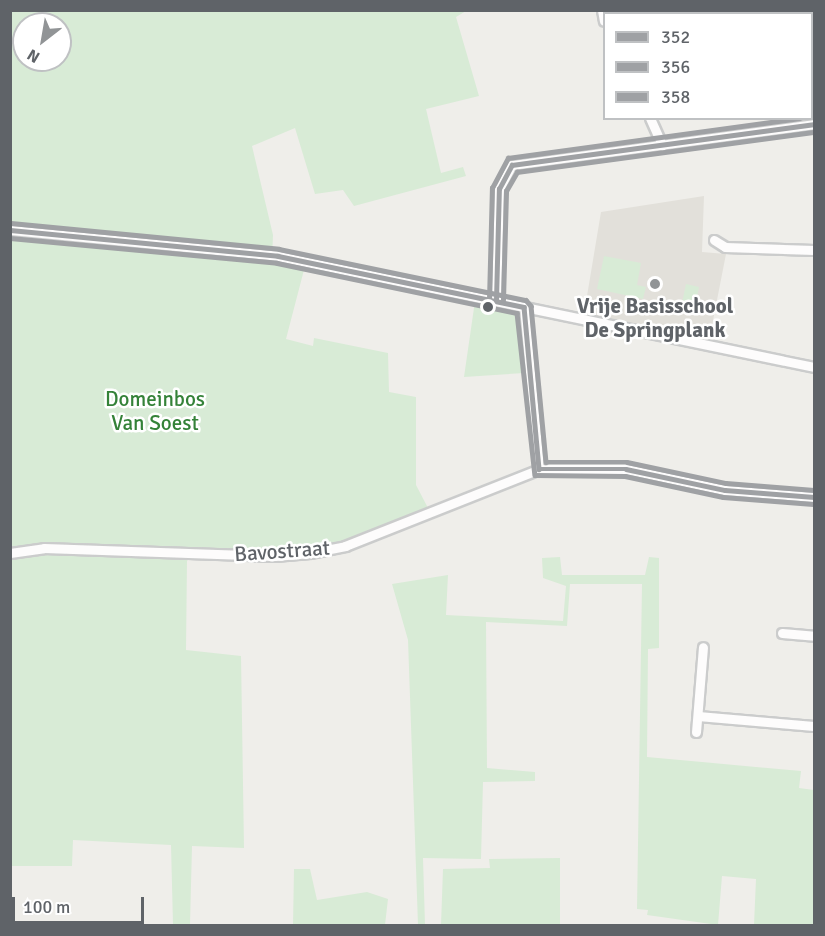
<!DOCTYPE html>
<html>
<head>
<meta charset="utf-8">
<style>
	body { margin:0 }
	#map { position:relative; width:825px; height:936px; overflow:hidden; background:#efeeea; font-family:Signika,sans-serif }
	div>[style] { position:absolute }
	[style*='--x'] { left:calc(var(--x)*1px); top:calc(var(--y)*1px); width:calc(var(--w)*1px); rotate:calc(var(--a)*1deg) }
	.education>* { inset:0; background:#e2e0da }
	.green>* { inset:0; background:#d8ebd6 }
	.roads { filter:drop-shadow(2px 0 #cbcccc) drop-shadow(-2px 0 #cbcccc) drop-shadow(0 2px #cbcccc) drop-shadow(0 -2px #cbcccc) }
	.minor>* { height:9px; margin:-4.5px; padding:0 4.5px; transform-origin:4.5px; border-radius:4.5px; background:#fdfcfc }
	.bus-1>* { height:4.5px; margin:-2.25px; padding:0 2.25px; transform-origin:2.25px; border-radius:2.25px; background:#9fa1a4 }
	.bus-2>* { height:4.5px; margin:-2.25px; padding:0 2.25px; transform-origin:2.25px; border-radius:2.25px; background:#9fa1a4 }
	.bus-3>* { height:4.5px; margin:-2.25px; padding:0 2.25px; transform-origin:2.25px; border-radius:2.25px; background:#9fa1a4 }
	.dots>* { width:16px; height:16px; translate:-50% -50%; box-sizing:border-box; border:3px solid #fff; border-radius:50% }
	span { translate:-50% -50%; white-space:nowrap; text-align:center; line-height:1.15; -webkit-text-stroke:5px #fff; paint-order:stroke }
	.poi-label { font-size:21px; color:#5f6368; font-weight:700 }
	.park-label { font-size:21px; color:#348238 }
	.street-label { font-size:21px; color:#5f6368 }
	.frame { position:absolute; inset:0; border:12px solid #5f6368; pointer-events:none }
	.legend { position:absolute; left:603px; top:12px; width:210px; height:108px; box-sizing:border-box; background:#fff; border:2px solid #bfc1c3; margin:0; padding:8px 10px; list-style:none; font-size:18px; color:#5f6368 }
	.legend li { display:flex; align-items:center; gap:12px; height:30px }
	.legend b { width:30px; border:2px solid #bfc1c3 }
	.north { position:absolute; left:12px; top:12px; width:60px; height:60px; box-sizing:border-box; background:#fff; border:2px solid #bfc1c3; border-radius:50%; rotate:211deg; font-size:16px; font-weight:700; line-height:24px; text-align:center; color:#5f6368 }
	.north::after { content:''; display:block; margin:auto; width:21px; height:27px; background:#919496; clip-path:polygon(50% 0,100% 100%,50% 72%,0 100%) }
	.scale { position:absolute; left:12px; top:897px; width:132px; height:27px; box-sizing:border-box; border:3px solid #5f6368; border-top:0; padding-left:8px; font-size:18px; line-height:21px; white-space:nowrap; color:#5f6368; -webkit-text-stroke:4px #fff; paint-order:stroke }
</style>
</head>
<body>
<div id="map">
	<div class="education">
		<i style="clip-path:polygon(704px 196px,702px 252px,726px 254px,709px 341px,584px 314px,601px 212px)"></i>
	</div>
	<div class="green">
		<i style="clip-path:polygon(evenodd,11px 11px,466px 11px,456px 17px,479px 96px,426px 109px,441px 173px,463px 167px,466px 176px,354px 206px,343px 190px,315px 194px,295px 128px,252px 146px,273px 235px,272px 259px,305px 266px,286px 339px,313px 346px,314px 338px,388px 353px,389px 392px,416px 397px,416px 485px,428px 508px,345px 544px,291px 551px,193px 551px,187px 561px,186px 650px,241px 656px,244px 848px,192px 846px,190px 925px,173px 925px,171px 845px,73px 840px,72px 866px,11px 866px,11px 11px,24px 24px,60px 24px,60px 60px,24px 60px,24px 24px)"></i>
		<i style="clip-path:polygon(749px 11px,749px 13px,609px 11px,610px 10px)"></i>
		<i style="clip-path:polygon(755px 11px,814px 11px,814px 37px,812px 14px)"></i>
		<i style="clip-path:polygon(604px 256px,641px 263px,637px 285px,646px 287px,643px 299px,597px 289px)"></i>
		<i style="clip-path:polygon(686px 284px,699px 287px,694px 311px,681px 308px)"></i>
		<i style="clip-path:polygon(475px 301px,514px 313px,519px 320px,524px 373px,464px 377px)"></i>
		<i style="clip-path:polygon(560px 557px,562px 575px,645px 575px,649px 557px,659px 558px,659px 648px,648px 649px,647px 757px,801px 771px,799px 788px,814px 790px,814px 925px,754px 925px,756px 879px,722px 876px,718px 925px,647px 915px,648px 910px,637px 909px,642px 584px,570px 584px,567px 626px,486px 622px,487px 768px,535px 772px,535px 781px,483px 782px,481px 859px,423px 858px,425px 925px,418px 925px,408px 640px,392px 584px,448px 575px,446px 615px,563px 621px,566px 586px,543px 578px,542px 558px)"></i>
		<i style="clip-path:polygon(560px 858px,560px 925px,441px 925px,443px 869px,490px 868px,489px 859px)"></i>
		<i style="clip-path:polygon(294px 869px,310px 869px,317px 900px,367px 892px,388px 899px,385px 925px,293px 925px)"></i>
	</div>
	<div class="roads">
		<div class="minor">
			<i style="--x:602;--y:10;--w:11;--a:80"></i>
			<i style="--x:650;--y:118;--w:30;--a:66"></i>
			<i style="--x:10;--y:230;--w:269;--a:5.5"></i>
			<i style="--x:278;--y:256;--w:547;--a:11.7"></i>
			<i style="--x:714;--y:240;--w:13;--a:32"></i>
			<i style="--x:725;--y:247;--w:89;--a:1.9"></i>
			<i style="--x:496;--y:300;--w:111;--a:-88.5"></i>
			<i style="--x:499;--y:189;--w:27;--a:-62"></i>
			<i style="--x:512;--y:165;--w:305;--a:-7.7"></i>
			<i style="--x:524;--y:307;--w:163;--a:84.7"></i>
			<i style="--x:10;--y:553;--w:34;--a:-8"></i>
			<i style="--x:44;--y:548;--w:231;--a:2"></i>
			<i style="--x:275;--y:556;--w:35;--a:-5"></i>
			<i style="--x:310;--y:553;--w:36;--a:-11"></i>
			<i style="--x:345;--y:546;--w:209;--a:-21.6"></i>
			<i style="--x:539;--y:469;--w:87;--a:0"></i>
			<i style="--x:626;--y:469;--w:101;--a:12"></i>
			<i style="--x:725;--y:490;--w:89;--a:4.5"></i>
			<i style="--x:782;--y:633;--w:32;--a:5"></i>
			<i style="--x:698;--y:716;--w:116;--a:4.9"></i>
			<i style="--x:696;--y:732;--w:85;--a:-85.3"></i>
		</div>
	</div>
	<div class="bus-1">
		<i style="--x:10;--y:230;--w:269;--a:5.5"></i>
		<i style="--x:278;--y:256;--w:251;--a:11.7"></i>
		<i style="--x:524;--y:307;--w:163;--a:84.7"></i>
		<i style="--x:539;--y:469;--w:87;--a:0"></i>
		<i style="--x:626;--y:469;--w:101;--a:12"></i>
		<i style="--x:725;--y:490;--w:89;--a:4.5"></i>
		<i style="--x:496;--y:300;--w:111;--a:-88.5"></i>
		<i style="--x:499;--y:189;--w:27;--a:-62"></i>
		<i style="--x:512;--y:165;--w:305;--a:-7.7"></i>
	</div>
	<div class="bus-2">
		<i style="--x:10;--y:238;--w:268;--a:5.3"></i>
		<i style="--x:277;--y:263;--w:245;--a:11.8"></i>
		<i style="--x:517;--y:313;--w:163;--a:83.7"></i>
		<i style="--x:535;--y:475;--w:90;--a:0.6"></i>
		<i style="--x:625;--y:476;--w:100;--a:12.1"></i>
		<i style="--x:723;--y:497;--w:90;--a:4.4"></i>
		<i style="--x:503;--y:300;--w:109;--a:-88.4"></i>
		<i style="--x:506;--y:191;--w:22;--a:-60"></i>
		<i style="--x:517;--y:172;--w:300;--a:-7.7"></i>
	</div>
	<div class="bus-3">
		<i style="--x:11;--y:223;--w:269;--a:5.5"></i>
		<i style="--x:279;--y:249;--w:252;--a:11.7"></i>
		<i style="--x:526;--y:300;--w:8;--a:50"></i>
		<i style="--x:531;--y:306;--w:157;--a:84.5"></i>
		<i style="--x:546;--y:462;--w:81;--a:0"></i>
		<i style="--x:627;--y:462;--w:101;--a:12"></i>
		<i style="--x:726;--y:483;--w:88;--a:4.5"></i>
		<i style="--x:489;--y:300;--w:112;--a:-88.5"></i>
		<i style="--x:492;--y:188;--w:34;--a:-62"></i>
		<i style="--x:508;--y:158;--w:294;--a:-7.8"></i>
	</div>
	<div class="dots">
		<i style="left:655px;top:284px;background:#919496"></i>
		<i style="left:488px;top:307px;background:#5f6368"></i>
	</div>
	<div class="poi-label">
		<span style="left:655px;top:318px">Vrije Basisschool<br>De Springplank</span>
	</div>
	<div class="park-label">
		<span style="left:155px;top:411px">Domeinbos<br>Van Soest</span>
	</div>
	<div class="street-label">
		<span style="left:282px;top:551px;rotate:-4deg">Bavostraat</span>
	</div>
	<div class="frame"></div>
	<ul class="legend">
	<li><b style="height:8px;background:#9fa1a4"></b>352</li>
	<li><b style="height:8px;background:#9fa1a4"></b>356</li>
	<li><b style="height:8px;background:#9fa1a4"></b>358</li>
	</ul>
	<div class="north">N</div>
	<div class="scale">100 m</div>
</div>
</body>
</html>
